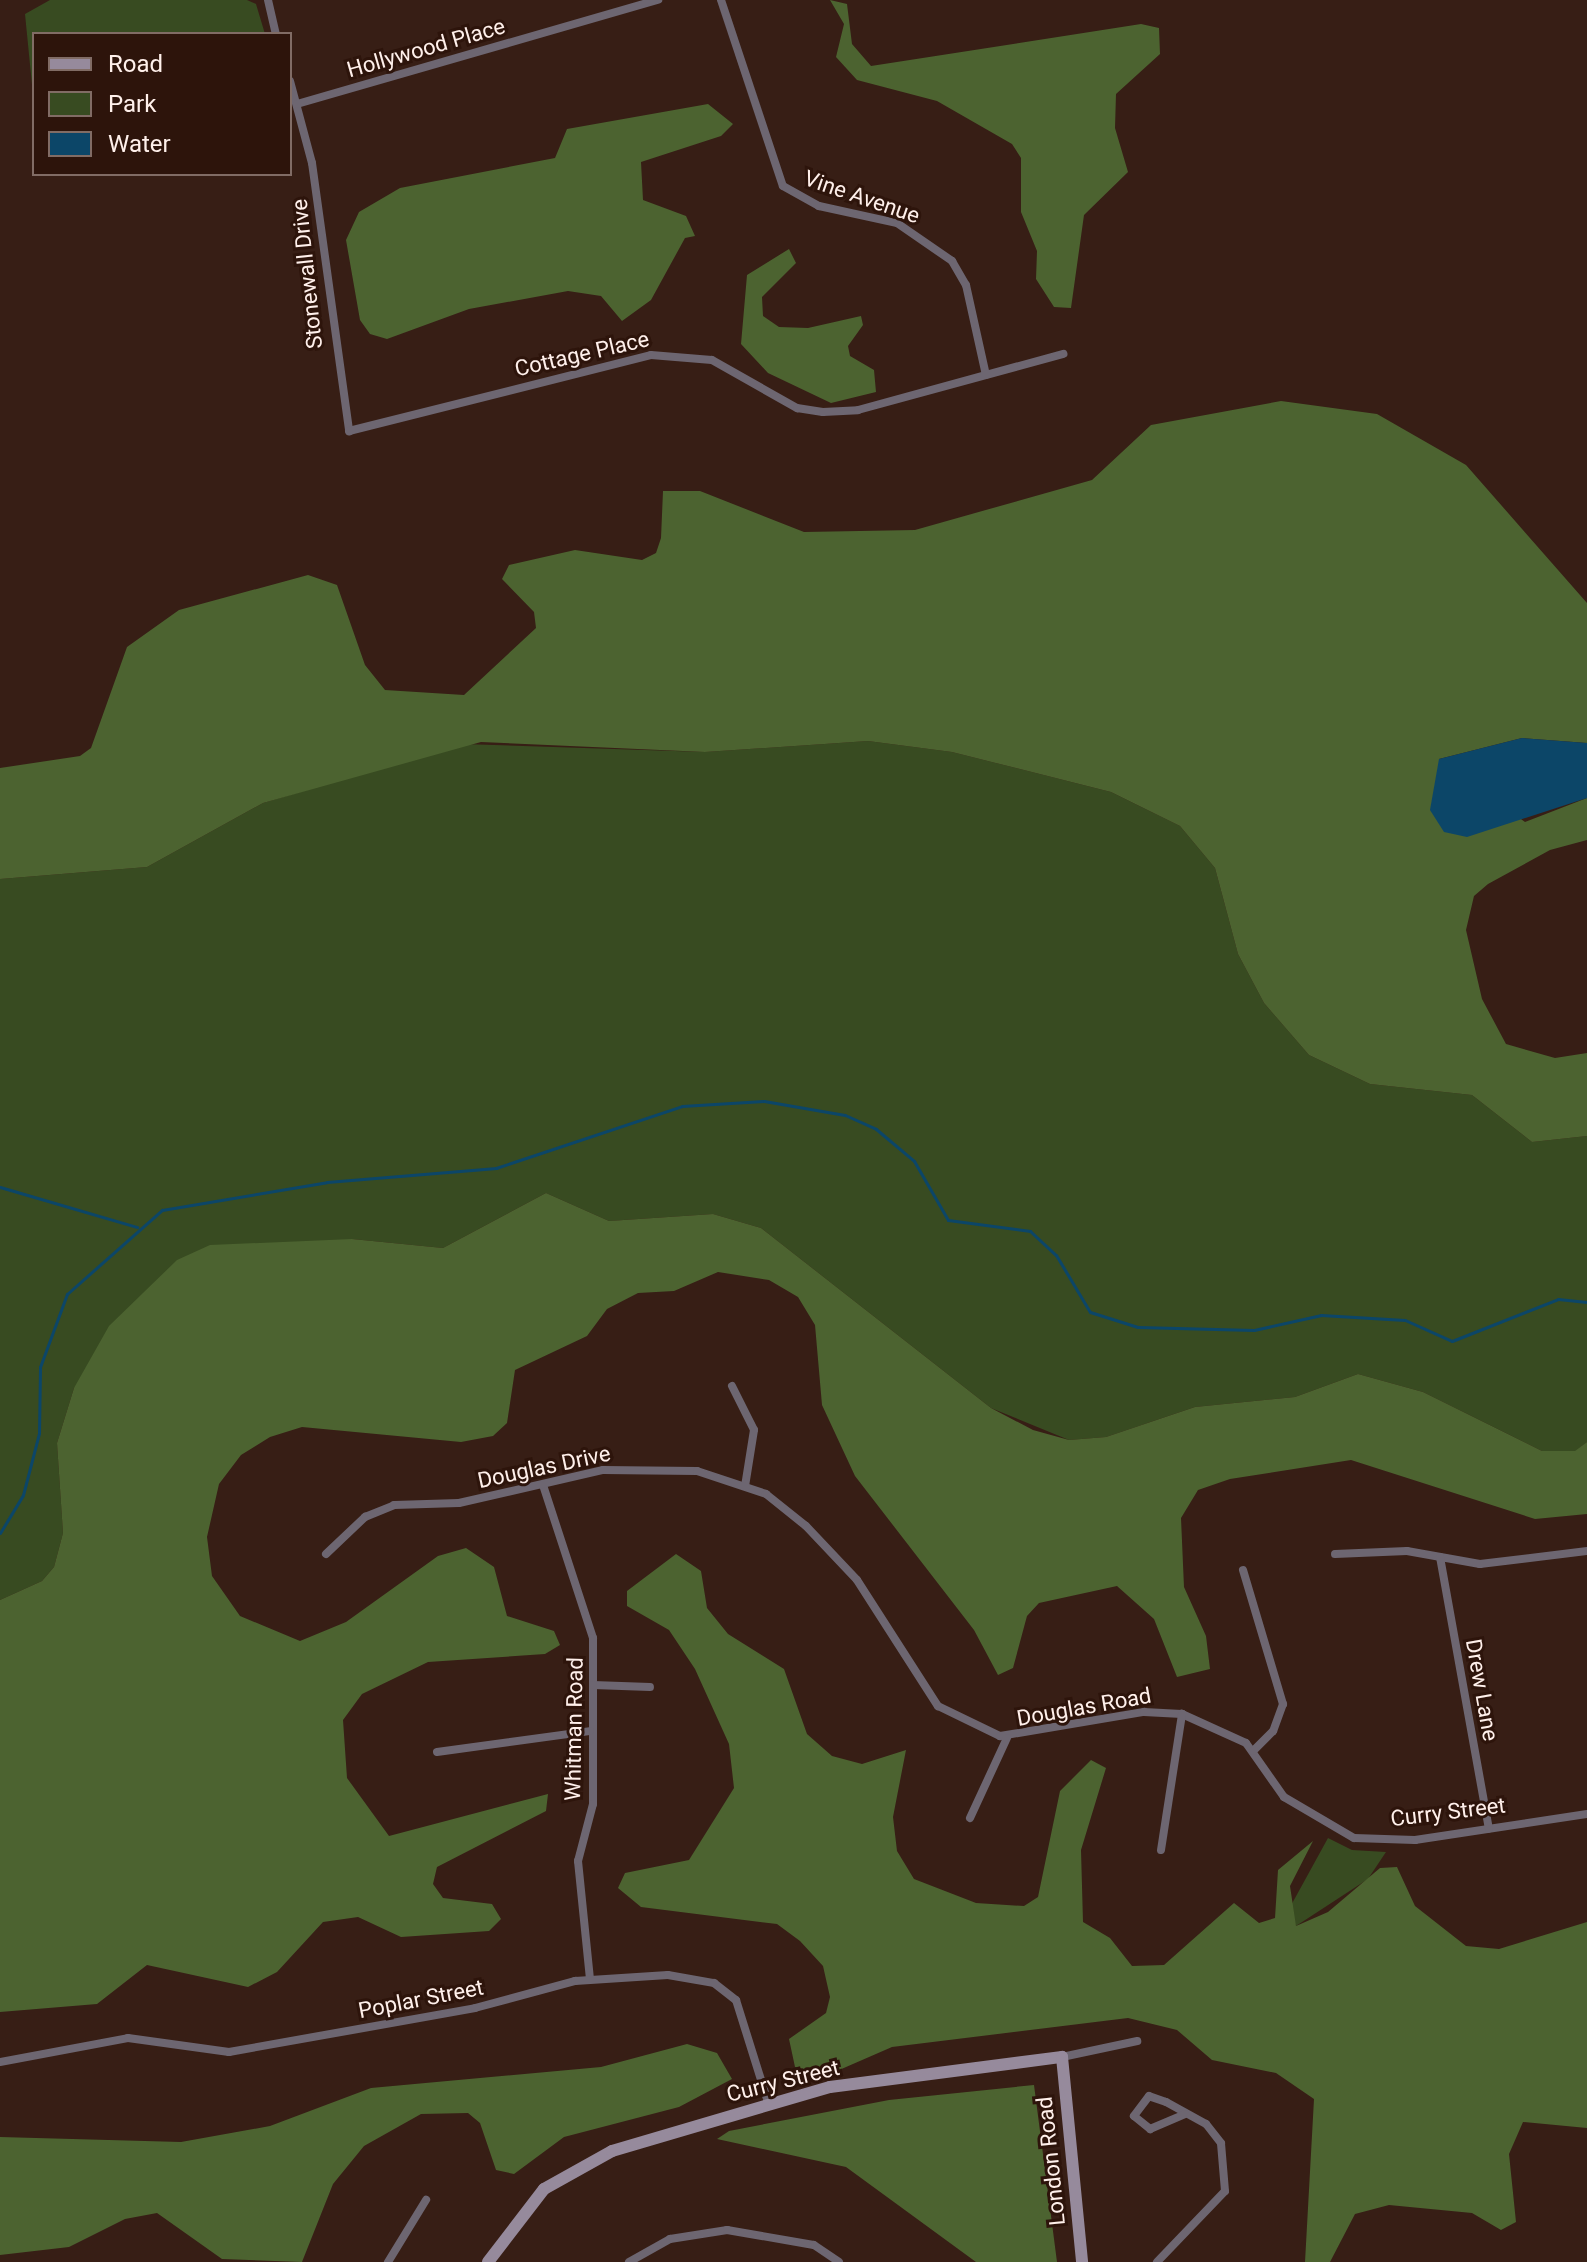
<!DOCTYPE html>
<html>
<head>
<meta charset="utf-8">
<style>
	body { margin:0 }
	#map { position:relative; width:1587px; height:2262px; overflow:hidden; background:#371e15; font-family:Roboto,sans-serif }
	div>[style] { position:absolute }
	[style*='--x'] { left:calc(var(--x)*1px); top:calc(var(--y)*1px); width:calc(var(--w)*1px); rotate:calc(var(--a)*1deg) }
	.green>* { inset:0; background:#384b21 }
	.forest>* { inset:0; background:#4c6330 }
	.water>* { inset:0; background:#0c4668 }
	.stream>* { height:3px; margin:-1.5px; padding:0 1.5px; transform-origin:1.5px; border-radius:1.5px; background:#0c4668 }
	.street>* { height:8px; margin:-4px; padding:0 4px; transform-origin:4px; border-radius:4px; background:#6d6671 }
	.secondary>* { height:12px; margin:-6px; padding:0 6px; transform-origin:6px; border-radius:6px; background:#968a9c }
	span { translate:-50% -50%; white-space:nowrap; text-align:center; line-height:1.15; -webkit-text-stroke:6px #2d140b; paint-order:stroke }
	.street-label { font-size:22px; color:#fff0eb }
	.legend { position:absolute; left:32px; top:32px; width:260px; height:144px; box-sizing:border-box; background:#2d140b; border:2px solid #816c65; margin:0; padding:10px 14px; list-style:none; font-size:24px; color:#fff0eb }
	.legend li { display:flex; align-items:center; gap:16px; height:40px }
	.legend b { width:40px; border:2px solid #816c65 }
</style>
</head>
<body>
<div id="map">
	<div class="green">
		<i style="clip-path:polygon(50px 0,247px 0,256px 4px,265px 34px,34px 34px,34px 105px,25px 14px)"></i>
		<i style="clip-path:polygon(868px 741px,952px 752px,1111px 792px,1180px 826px,1215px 868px,1238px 954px,1264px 1003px,1309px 1055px,1370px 1084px,1472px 1095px,1532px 1142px,1587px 1136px,1587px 1442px,1576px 1451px,1542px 1451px,1423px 1392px,1358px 1374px,1295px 1397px,1195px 1407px,1106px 1437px,1069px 1440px,991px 1408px,761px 1228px,713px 1214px,609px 1221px,546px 1193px,443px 1248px,352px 1239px,74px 1388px,57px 1443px,63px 1533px,54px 1567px,42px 1581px,0 1600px,0 879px,147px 867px,263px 803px,462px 744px,705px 752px)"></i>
		<i style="clip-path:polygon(1328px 1838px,1352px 1850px,1386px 1852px,1368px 1879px,1296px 1926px,1289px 1909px)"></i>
	</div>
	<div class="forest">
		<i style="clip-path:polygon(830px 0,847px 4px,852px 44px,871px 66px,1141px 24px,1159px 28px,1160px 54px,1116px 94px,1115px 128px,1128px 172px,1084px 215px,1071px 308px,1054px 307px,1036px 279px,1037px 251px,1021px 212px,1021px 158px,1012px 144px,937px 101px,857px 80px,836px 57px,844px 24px)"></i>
		<i style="clip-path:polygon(708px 104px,733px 124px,721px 136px,641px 162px,643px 200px,686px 216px,695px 236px,685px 238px,651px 300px,622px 321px,601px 296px,568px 291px,469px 309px,387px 339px,370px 334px,360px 320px,346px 240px,359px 212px,400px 188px,555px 158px,567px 129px)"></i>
		<i style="clip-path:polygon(789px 249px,796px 263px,762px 297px,763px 316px,779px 327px,808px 328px,861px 316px,863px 325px,848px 346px,850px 356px,874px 370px,876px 392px,831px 403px,768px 373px,741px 344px,747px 275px)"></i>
		<i style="clip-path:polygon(1281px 401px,1377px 414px,1466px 465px,1587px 603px,1587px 743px,1522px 738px,1439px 759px,1525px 822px,1587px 798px,1587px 840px,1550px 850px,1488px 884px,1474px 896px,1466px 930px,1482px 999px,1506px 1044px,1555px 1058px,1587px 1053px,1587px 1136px,1532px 1142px,1472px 1095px,1370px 1084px,1309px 1055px,1264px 1003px,1238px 954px,1215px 868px,1180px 826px,1111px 792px,952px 752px,868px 741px,705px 752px,481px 742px,263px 803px,147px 867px,0 879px,0 768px,80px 756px,91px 748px,127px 647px,179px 610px,308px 575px,337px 585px,365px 665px,385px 690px,464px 695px,536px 628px,534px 612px,502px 579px,509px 565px,575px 550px,642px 560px,656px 553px,661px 538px,663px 491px,700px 491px,804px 532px,915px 530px,1092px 480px,1151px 425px)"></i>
		<i style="clip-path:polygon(546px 1193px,609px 1221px,713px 1214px,761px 1228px,991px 1408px,1033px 1430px,1069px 1440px,1106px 1437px,1195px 1407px,1295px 1397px,1358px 1374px,1423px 1392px,1542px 1451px,1575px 1451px,1587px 1442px,1587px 1514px,1535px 1519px,1351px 1460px,1230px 1479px,1198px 1490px,1181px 1518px,1184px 1587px,1206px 1636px,1210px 1669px,1177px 1677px,1154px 1619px,1117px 1586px,1039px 1603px,1027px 1616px,1013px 1668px,998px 1675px,974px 1630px,855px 1476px,822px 1405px,815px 1325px,798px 1297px,769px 1280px,718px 1272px,674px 1291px,638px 1293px,607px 1309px,587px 1336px,515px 1370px,507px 1423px,493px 1436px,461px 1442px,302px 1427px,270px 1437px,241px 1455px,219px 1484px,207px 1537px,212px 1576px,240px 1616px,300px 1641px,346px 1622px,438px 1556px,466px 1548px,494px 1567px,507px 1616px,554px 1631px,560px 1645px,545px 1654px,428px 1662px,362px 1694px,343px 1720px,347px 1778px,389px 1836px,548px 1794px,546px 1811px,437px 1867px,433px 1884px,443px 1898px,492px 1904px,501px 1919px,489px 1931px,401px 1937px,358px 1917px,323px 1922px,277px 1972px,248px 1987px,147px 1965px,97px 2004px,0 2012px,0 1600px,42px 1581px,54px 1567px,63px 1533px,57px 1443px,74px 1388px,109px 1326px,177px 1260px,210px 1245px,352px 1239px,443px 1248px)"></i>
		<i style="clip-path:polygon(676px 1554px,701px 1571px,707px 1608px,728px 1634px,784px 1669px,807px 1734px,832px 1756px,862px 1764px,906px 1750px,893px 1817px,897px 1851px,914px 1879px,976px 1903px,1024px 1906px,1038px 1897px,1060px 1791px,1091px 1760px,1106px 1768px,1081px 1850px,1083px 1922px,1110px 1938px,1132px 1966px,1164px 1965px,1234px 1903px,1259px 1923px,1275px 1918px,1278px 1870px,1313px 1841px,1290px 1886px,1296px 1926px,1328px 1912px,1380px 1868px,1397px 1867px,1415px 1906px,1466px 1946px,1499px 1949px,1587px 1922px,1587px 2128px,1523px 2122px,1509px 2154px,1516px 2222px,1501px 2230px,1472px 2213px,1389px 2205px,1355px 2214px,1330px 2262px,1305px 2262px,1314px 2099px,1276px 2073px,1212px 2060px,1177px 2030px,1128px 2018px,892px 2047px,830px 2074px,795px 2067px,789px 2039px,826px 2013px,830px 1997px,823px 1966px,800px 1941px,777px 1924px,641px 1907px,618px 1888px,625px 1873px,689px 1860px,734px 1788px,729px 1744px,695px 1669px,669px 1630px,627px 1606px,627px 1591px)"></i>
		<i style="clip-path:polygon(687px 2044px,717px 2053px,732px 2079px,679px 2107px,564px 2137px,514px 2174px,496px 2170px,480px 2123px,468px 2113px,421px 2114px,364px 2146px,333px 2184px,302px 2262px,222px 2259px,157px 2213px,125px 2219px,69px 2247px,0 2255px,0 2137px,181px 2142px,270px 2126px,371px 2088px,601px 2067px)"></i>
		<i style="clip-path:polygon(1034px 2085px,1057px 2262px,976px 2262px,846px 2167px,717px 2139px,729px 2131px,889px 2100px)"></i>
	</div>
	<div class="water">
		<i style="clip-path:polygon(1522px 738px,1587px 743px,1587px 798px,1467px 837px,1444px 832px,1430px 810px,1439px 759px)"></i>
	</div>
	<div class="stream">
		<i style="--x:0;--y:1187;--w:143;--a:16.3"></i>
		<i style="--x:0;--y:1533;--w:44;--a:-58.8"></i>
		<i style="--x:23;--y:1495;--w:64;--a:-75.5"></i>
		<i style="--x:39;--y:1433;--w:66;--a:-89.1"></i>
		<i style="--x:40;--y:1367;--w:78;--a:-69.7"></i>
		<i style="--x:67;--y:1294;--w:127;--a:-41.5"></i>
		<i style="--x:162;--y:1210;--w:167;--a:-9.6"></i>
		<i style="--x:327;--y:1182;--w:170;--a:-4.7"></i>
		<i style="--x:496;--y:1168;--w:196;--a:-18.4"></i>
		<i style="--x:682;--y:1106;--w:82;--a:-3.5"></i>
		<i style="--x:764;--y:1101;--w:82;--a:9.8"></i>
		<i style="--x:845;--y:1115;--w:34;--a:24"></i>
		<i style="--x:876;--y:1129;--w:50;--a:40.1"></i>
		<i style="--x:914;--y:1161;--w:68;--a:60"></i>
		<i style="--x:948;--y:1220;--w:83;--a:7.6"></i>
		<i style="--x:1030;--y:1231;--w:35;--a:43"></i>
		<i style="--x:1056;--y:1255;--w:66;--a:59.2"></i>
		<i style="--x:1090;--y:1312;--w:50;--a:17.4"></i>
		<i style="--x:1138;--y:1327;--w:116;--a:1.5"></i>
		<i style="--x:1254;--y:1330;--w:69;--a:-12.6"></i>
		<i style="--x:1321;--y:1315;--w:84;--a:3.4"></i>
		<i style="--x:1405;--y:1320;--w:51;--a:24.1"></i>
		<i style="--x:1452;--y:1341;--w:114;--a:-21.6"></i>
		<i style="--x:1558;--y:1299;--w:29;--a:6"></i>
	</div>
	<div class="street">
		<i style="--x:268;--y:0;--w:35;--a:77"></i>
		<i style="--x:721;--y:0;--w:196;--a:71.6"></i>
		<i style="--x:783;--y:186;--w:41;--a:29.1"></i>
		<i style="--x:819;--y:206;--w:80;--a:12.3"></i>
		<i style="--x:897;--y:223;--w:67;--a:34.6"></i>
		<i style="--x:952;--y:261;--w:28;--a:60"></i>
		<i style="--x:966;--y:285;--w:92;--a:77.5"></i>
		<i style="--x:290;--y:81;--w:85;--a:75"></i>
		<i style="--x:312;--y:163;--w:271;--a:82.1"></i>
		<i style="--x:349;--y:431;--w:311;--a:-14.1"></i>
		<i style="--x:651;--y:355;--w:61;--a:4.7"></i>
		<i style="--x:712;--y:360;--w:98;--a:29.5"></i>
		<i style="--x:797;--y:408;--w:26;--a:9"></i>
		<i style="--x:823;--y:412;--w:35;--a:-3"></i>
		<i style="--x:858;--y:410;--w:213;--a:-15.3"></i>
		<i style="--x:297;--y:104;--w:376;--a:-16.1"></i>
		<i style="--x:732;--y:1386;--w:49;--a:63.4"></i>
		<i style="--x:754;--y:1430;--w:57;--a:99.1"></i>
		<i style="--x:543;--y:1485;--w:161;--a:71.9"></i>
		<i style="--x:593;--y:1638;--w:166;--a:90"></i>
		<i style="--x:593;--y:1804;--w:59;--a:104.7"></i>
		<i style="--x:578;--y:1861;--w:119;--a:84.2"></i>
		<i style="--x:326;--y:1554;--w:54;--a:-43.5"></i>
		<i style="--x:365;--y:1517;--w:31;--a:-22"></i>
		<i style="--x:394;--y:1505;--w:65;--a:-1.8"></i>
		<i style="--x:459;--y:1503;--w:148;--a:-12.9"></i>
		<i style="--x:603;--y:1470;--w:94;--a:0.6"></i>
		<i style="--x:697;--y:1471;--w:73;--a:18.4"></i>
		<i style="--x:766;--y:1494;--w:51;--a:38.7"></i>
		<i style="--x:806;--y:1526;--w:74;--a:46.6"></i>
		<i style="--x:857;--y:1580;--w:150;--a:57.3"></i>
		<i style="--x:938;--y:1706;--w:69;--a:25.8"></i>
		<i style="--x:1000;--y:1736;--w:146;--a:-9.5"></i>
		<i style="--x:1144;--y:1712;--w:38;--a:3"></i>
		<i style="--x:1182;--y:1714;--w:70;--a:24.4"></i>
		<i style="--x:1246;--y:1743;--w:66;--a:54.9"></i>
		<i style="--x:1284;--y:1797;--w:81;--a:30.4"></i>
		<i style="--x:1354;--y:1838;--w:61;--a:1.9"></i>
		<i style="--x:1415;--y:1840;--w:174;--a:-8.6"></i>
		<i style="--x:1335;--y:1554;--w:72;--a:-2.4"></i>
		<i style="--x:1407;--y:1551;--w:74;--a:10.1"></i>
		<i style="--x:1480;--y:1564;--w:108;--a:-6.9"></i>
		<i style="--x:1440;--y:1557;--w:276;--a:79.8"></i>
		<i style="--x:1243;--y:1570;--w:140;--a:73.4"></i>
		<i style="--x:1283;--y:1704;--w:29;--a:110"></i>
		<i style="--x:1273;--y:1731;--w:28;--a:135"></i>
		<i style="--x:593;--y:1685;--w:57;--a:2"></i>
		<i style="--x:437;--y:1752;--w:154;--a:-7.8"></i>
		<i style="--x:970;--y:1818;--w:88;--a:-65.2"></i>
		<i style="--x:1161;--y:1850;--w:138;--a:-81.2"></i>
		<i style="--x:1062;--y:2057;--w:77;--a:-12"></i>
		<i style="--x:0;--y:2062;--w:130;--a:-10.6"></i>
		<i style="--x:128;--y:2038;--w:102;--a:7.9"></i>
		<i style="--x:229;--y:2052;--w:250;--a:-10.1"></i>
		<i style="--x:475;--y:2008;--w:104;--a:-15.1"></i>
		<i style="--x:575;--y:1981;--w:93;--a:-3.7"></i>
		<i style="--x:668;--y:1975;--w:47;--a:9.9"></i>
		<i style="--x:714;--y:1983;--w:28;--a:38"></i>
		<i style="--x:736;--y:2000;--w:107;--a:72.6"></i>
		<i style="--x:388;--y:2262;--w:73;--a:-58.5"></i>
		<i style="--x:629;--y:2262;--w:47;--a:-29.3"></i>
		<i style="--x:670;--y:2239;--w:58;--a:-9"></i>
		<i style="--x:727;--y:2230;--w:88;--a:9.8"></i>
		<i style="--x:814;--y:2245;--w:30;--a:34"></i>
		<i style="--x:1157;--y:2262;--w:98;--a:-46.2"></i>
		<i style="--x:1225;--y:2191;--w:48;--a:-94.8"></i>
		<i style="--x:1221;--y:2143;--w:24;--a:-128"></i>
		<i style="--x:1206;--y:2124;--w:46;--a:-151.2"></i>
		<i style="--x:1166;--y:2102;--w:18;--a:-161"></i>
		<i style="--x:1149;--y:2096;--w:25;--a:127"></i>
		<i style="--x:1134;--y:2116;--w:21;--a:39"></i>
		<i style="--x:1150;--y:2129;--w:38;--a:-23"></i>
	</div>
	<div class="secondary">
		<i style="--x:488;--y:2262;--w:92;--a:-52.5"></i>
		<i style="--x:544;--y:2189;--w:78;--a:-29.2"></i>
		<i style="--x:612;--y:2151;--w:227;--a:-16.4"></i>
		<i style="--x:830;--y:2087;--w:234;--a:-7.4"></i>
		<i style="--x:1062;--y:2057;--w:206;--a:84.4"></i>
	</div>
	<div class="street-label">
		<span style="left:426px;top:48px;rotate:-16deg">Hollywood Place</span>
		<span style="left:862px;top:197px;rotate:19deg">Vine Avenue</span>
		<span style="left:307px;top:274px;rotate:-96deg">Stonewall Drive</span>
		<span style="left:582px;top:354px;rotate:-13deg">Cottage Place</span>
		<span style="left:544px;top:1467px;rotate:-12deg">Douglas Drive</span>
		<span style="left:1482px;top:1690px;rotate:80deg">Drew Lane</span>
		<span style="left:1084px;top:1707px;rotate:-10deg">Douglas Road</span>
		<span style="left:574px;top:1729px;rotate:-89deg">Whitman Road</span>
		<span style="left:1448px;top:1812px;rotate:-7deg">Curry Street</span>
		<span style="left:421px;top:1999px;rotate:-11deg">Poplar Street</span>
		<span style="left:783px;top:2081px;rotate:-14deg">Curry Street</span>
		<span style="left:1051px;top:2161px;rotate:-96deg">London Road</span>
	</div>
	<ul class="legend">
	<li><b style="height:10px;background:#968a9c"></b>Road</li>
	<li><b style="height:22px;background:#384b21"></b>Park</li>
	<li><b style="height:22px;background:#0c4668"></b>Water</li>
	</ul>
</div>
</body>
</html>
